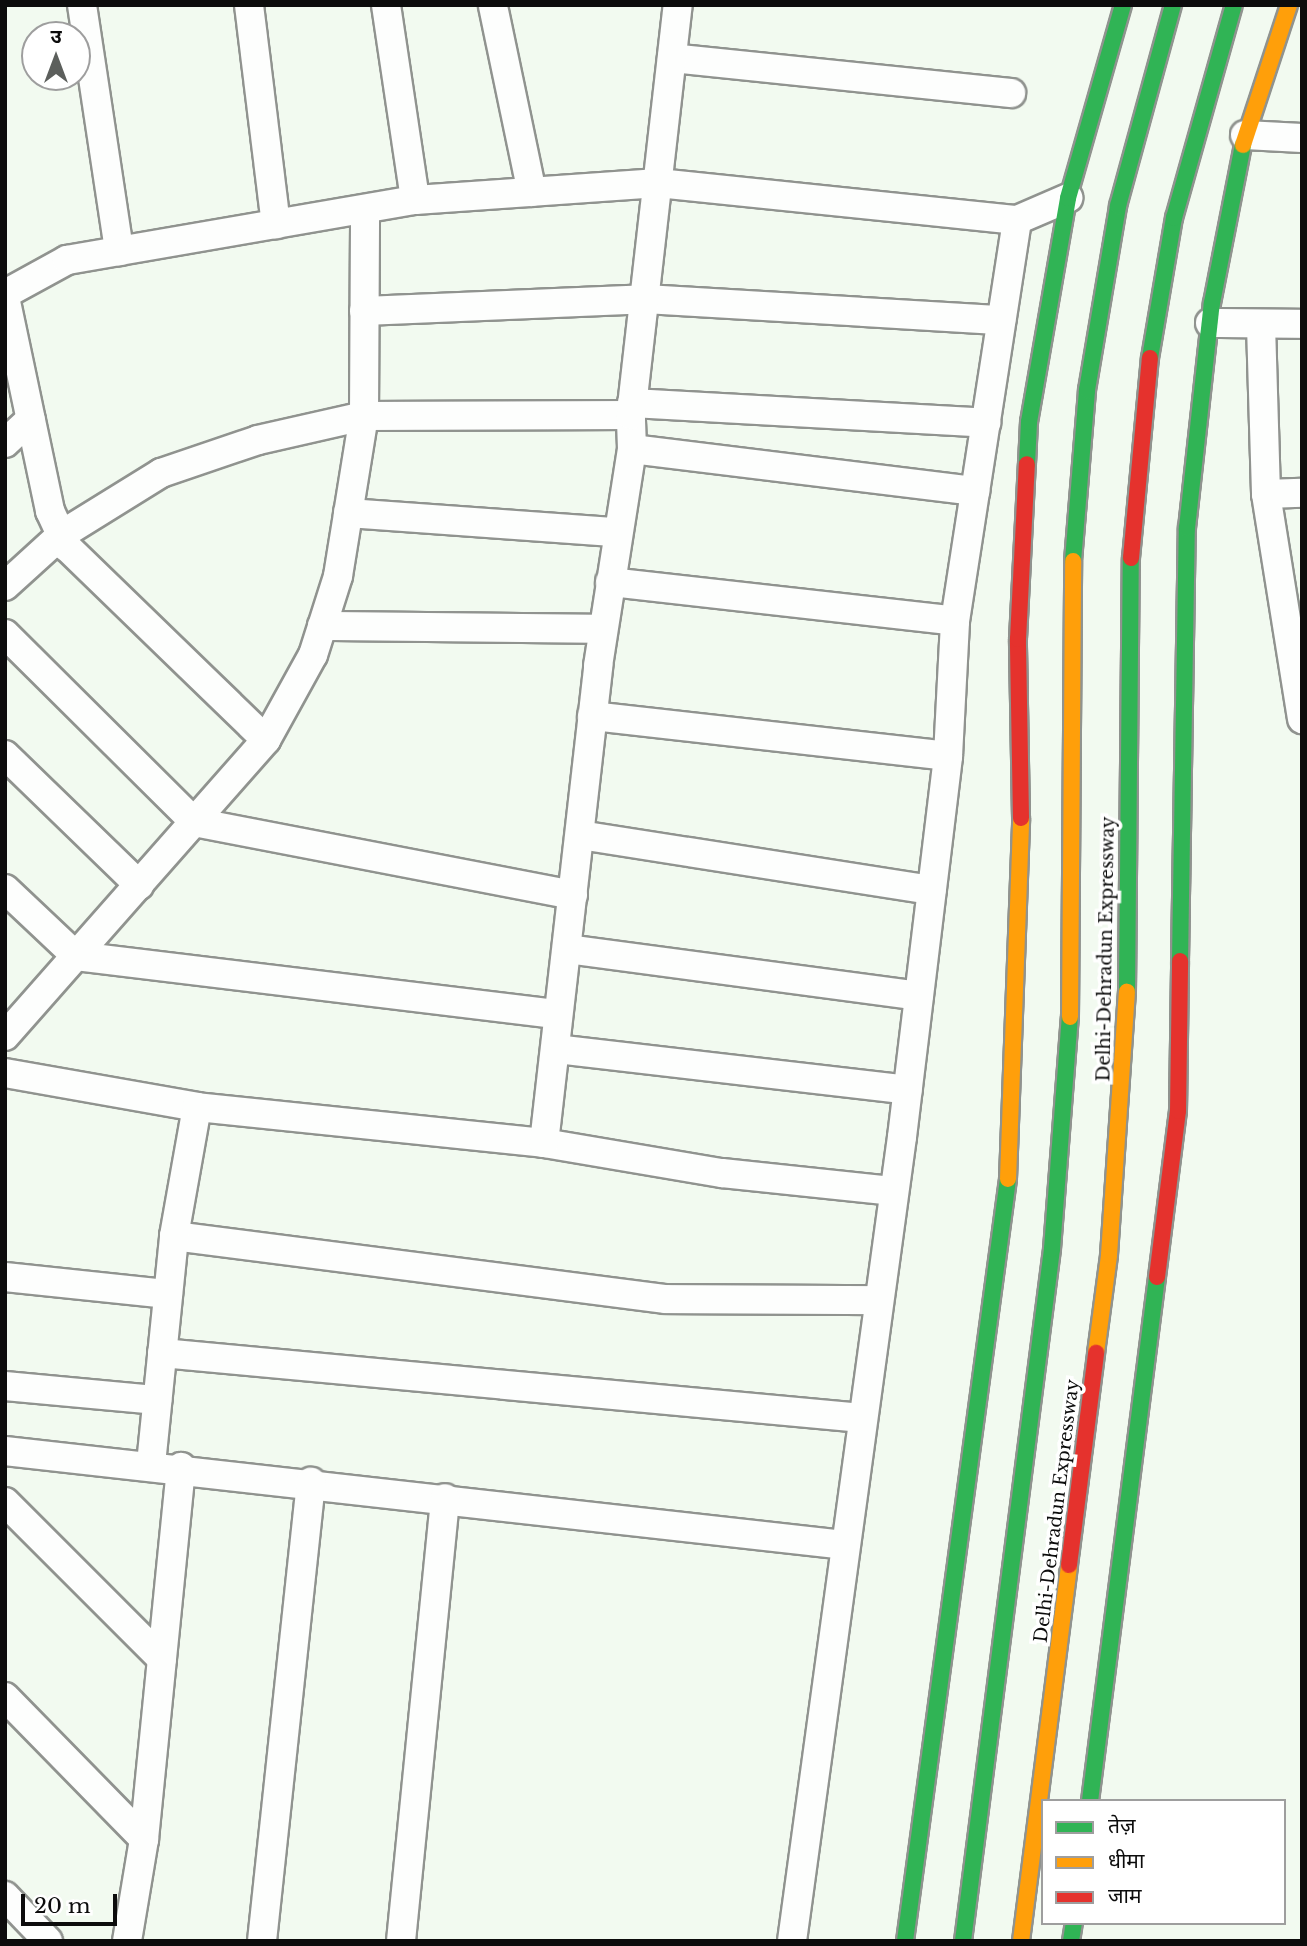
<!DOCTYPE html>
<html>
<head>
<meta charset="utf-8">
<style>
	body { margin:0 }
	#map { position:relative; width:1307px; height:1946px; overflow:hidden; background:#f2faf0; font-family:"Libre Baskerville","Noto Sans Devanagari",serif }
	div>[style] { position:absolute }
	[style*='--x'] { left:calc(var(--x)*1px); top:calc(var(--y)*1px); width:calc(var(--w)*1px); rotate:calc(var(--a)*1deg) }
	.roads { filter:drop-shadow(2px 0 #90938f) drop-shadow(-2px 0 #90938f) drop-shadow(0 2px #90938f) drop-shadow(0 -2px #90938f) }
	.street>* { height:28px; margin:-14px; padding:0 14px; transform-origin:14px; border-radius:14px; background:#fdfefd }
	.fast>* { height:16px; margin:-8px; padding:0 8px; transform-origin:8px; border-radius:8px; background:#30b455 }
	.slow>* { height:16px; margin:-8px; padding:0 8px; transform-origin:8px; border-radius:8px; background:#ff9f0a }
	.jam>* { height:16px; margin:-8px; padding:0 8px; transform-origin:8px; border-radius:8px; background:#e5322d }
	span { translate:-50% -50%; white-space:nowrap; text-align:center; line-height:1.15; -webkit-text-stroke:7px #fff; paint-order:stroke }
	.street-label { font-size:18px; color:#0c0c0c }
	.frame { position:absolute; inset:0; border:7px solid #0c0c0c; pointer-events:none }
	.legend { position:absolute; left:1041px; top:1799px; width:245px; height:126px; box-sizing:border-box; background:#fff; border:2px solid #9e9e9e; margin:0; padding:9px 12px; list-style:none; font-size:21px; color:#0c0c0c }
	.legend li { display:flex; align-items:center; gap:14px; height:35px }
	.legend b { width:35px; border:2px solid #9e9e9e }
	.north { position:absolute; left:21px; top:21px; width:70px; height:70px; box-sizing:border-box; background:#fff; border:2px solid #9e9e9e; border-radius:50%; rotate:0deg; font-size:19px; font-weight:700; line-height:28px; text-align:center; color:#0c0c0c }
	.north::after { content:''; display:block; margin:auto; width:24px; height:32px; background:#5c5f5c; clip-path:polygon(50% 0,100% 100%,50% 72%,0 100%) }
	.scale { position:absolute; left:21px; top:1894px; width:96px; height:32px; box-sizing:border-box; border:4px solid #0c0c0c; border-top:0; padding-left:9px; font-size:21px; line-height:24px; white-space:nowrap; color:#0c0c0c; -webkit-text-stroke:5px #fff; paint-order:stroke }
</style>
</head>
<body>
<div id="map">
	<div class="roads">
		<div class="street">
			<i style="--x:82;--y:5;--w:249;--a:81.4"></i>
			<i style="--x:249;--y:5;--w:221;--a:83"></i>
			<i style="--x:386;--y:5;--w:197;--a:81.5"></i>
			<i style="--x:493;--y:6;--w:190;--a:78.2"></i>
			<i style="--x:672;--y:58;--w:341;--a:5.9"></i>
			<i style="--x:1245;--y:135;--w:57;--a:3"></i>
			<i style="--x:5;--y:294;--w:71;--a:-28.7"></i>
			<i style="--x:67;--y:260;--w:353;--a:-9.8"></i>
			<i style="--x:415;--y:200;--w:244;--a:-4"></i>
			<i style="--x:658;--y:183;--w:361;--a:5.9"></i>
			<i style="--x:1017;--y:220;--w:56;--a:-23.3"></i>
			<i style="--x:5;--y:297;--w:219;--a:78.1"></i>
			<i style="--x:50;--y:511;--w:40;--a:65"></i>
			<i style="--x:67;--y:547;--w:277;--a:44.1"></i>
			<i style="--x:364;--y:311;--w:281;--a:-2.4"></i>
			<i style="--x:645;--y:299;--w:357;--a:3.4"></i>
			<i style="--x:1210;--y:323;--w:92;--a:0.6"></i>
			<i style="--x:1261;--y:325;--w:169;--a:88.3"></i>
			<i style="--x:1266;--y:494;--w:228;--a:80.9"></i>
			<i style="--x:632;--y:403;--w:355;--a:3.2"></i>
			<i style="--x:5;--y:443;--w:35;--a:-43"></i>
			<i style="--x:632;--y:449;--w:346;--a:7"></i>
			<i style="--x:1266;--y:494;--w:36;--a:-2"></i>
			<i style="--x:348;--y:513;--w:269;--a:4.1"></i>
			<i style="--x:610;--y:582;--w:347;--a:6.4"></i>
			<i style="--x:5;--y:586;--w:76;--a:-42.3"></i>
			<i style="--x:61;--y:535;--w:118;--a:-31.8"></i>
			<i style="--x:161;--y:473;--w:102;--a:-18.8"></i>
			<i style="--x:258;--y:440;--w:109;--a:-12.8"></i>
			<i style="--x:364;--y:416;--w:267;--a:-0.2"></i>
			<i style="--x:322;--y:626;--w:281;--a:0.6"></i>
			<i style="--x:5;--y:634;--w:267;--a:44.8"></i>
			<i style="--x:194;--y:822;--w:386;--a:10.9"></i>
			<i style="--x:592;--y:716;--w:358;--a:6.4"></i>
			<i style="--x:5;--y:755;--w:187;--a:44.1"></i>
			<i style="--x:580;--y:835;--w:356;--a:8.9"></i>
			<i style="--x:5;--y:889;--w:98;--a:43.3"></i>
			<i style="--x:76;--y:956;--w:485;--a:6.9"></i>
			<i style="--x:567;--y:949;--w:355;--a:7.6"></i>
			<i style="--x:5;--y:1036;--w:395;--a:-48.6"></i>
			<i style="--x:266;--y:740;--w:97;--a:-61.1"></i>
			<i style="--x:313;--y:655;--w:83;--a:-72.4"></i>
			<i style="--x:338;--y:576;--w:162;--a:-80.8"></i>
			<i style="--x:364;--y:416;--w:207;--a:-89.7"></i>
			<i style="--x:556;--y:1049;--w:354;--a:6.6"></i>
			<i style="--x:5;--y:1073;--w:195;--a:10"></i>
			<i style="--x:197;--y:1107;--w:349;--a:5.9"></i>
			<i style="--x:544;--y:1143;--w:181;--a:9.6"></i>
			<i style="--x:722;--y:1173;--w:173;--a:6"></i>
			<i style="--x:544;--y:1143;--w:480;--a:-83.5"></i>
			<i style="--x:598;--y:666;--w:220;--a:-81.1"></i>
			<i style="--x:632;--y:449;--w:34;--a:-92"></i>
			<i style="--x:631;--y:415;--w:413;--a:-83.5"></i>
			<i style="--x:174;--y:1236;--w:496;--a:7.3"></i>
			<i style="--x:666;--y:1299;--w:213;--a:0.3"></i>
			<i style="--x:5;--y:1277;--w:164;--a:6"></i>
			<i style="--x:162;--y:1353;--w:703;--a:5.31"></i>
			<i style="--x:5;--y:1386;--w:153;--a:5.3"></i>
			<i style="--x:5;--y:1451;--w:844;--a:6.39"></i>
			<i style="--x:151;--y:1464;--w:229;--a:-84.2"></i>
			<i style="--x:174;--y:1236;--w:131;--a:-79.9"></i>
			<i style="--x:5;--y:1502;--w:222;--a:45"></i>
			<i style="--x:5;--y:1697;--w:199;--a:45.6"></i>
			<i style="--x:5;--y:1896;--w:62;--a:46.3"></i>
			<i style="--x:127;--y:1941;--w:103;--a:-80.5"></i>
			<i style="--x:144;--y:1839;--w:374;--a:-84.3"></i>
			<i style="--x:262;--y:1941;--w:462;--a:-83.9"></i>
			<i style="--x:401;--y:1941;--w:445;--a:-84.3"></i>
			<i style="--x:792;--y:1941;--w:811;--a:-82.21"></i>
			<i style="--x:902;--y:1137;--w:384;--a:-83.1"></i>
			<i style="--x:948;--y:756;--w:135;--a:-87"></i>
			<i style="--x:955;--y:621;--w:406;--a:-81.2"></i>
		</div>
		<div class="fast">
			<i style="--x:1150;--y:358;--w:142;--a:-80.3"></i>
			<i style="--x:1174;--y:218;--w:221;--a:-74.3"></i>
			<i style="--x:1027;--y:464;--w:42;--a:-87.3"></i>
			<i style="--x:1029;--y:422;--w:227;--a:-80.1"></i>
			<i style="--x:1068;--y:198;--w:201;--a:-74.1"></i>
			<i style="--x:1073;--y:561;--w:172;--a:-85.3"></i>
			<i style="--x:1087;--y:390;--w:187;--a:-80.4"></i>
			<i style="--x:1118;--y:206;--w:208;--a:-74.7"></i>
			<i style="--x:1180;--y:961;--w:433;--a:-89.1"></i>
			<i style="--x:1187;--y:528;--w:226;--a:-83.7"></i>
			<i style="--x:1212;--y:303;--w:161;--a:-78.9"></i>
			<i style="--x:1127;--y:992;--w:434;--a:-89.5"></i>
			<i style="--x:1090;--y:1801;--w:528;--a:-82.71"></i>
			<i style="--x:905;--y:1941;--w:769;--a:-82.3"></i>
			<i style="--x:963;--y:1941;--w:698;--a:-82.67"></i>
			<i style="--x:1052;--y:1249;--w:233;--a:-85.6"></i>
			<i style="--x:1071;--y:1941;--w:18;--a:-81"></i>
		</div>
		<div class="slow">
			<i style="--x:1243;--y:145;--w:147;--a:-71.8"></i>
			<i style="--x:1070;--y:1017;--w:456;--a:-89.6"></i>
			<i style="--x:1008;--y:1179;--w:361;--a:-87.9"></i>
			<i style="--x:1096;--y:1353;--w:99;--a:-82.4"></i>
			<i style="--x:1109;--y:1255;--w:264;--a:-86.1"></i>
			<i style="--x:1021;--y:1941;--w:379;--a:-82.7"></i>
		</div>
		<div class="jam">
			<i style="--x:1131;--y:558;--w:201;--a:-84.6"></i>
			<i style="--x:1021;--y:818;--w:179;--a:-91"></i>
			<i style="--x:1018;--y:639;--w:175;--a:-87.1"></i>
			<i style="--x:1157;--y:1277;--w:167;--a:-82.8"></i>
			<i style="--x:1178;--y:1111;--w:150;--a:-89.2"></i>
			<i style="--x:1069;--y:1565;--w:214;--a:-82.7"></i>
		</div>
	</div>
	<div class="street-label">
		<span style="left:1106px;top:949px;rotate:-89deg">Delhi-Dehradun Expressway</span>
		<span style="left:1057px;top:1511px;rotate:-83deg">Delhi-Dehradun Expressway</span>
	</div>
	<div class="frame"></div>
	<ul class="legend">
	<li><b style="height:9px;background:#30b455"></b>तेज़</li>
	<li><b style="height:9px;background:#ff9f0a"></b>धीमा</li>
	<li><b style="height:9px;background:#e5322d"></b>जाम</li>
	</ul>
	<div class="north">उ</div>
	<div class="scale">20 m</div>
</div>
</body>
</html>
